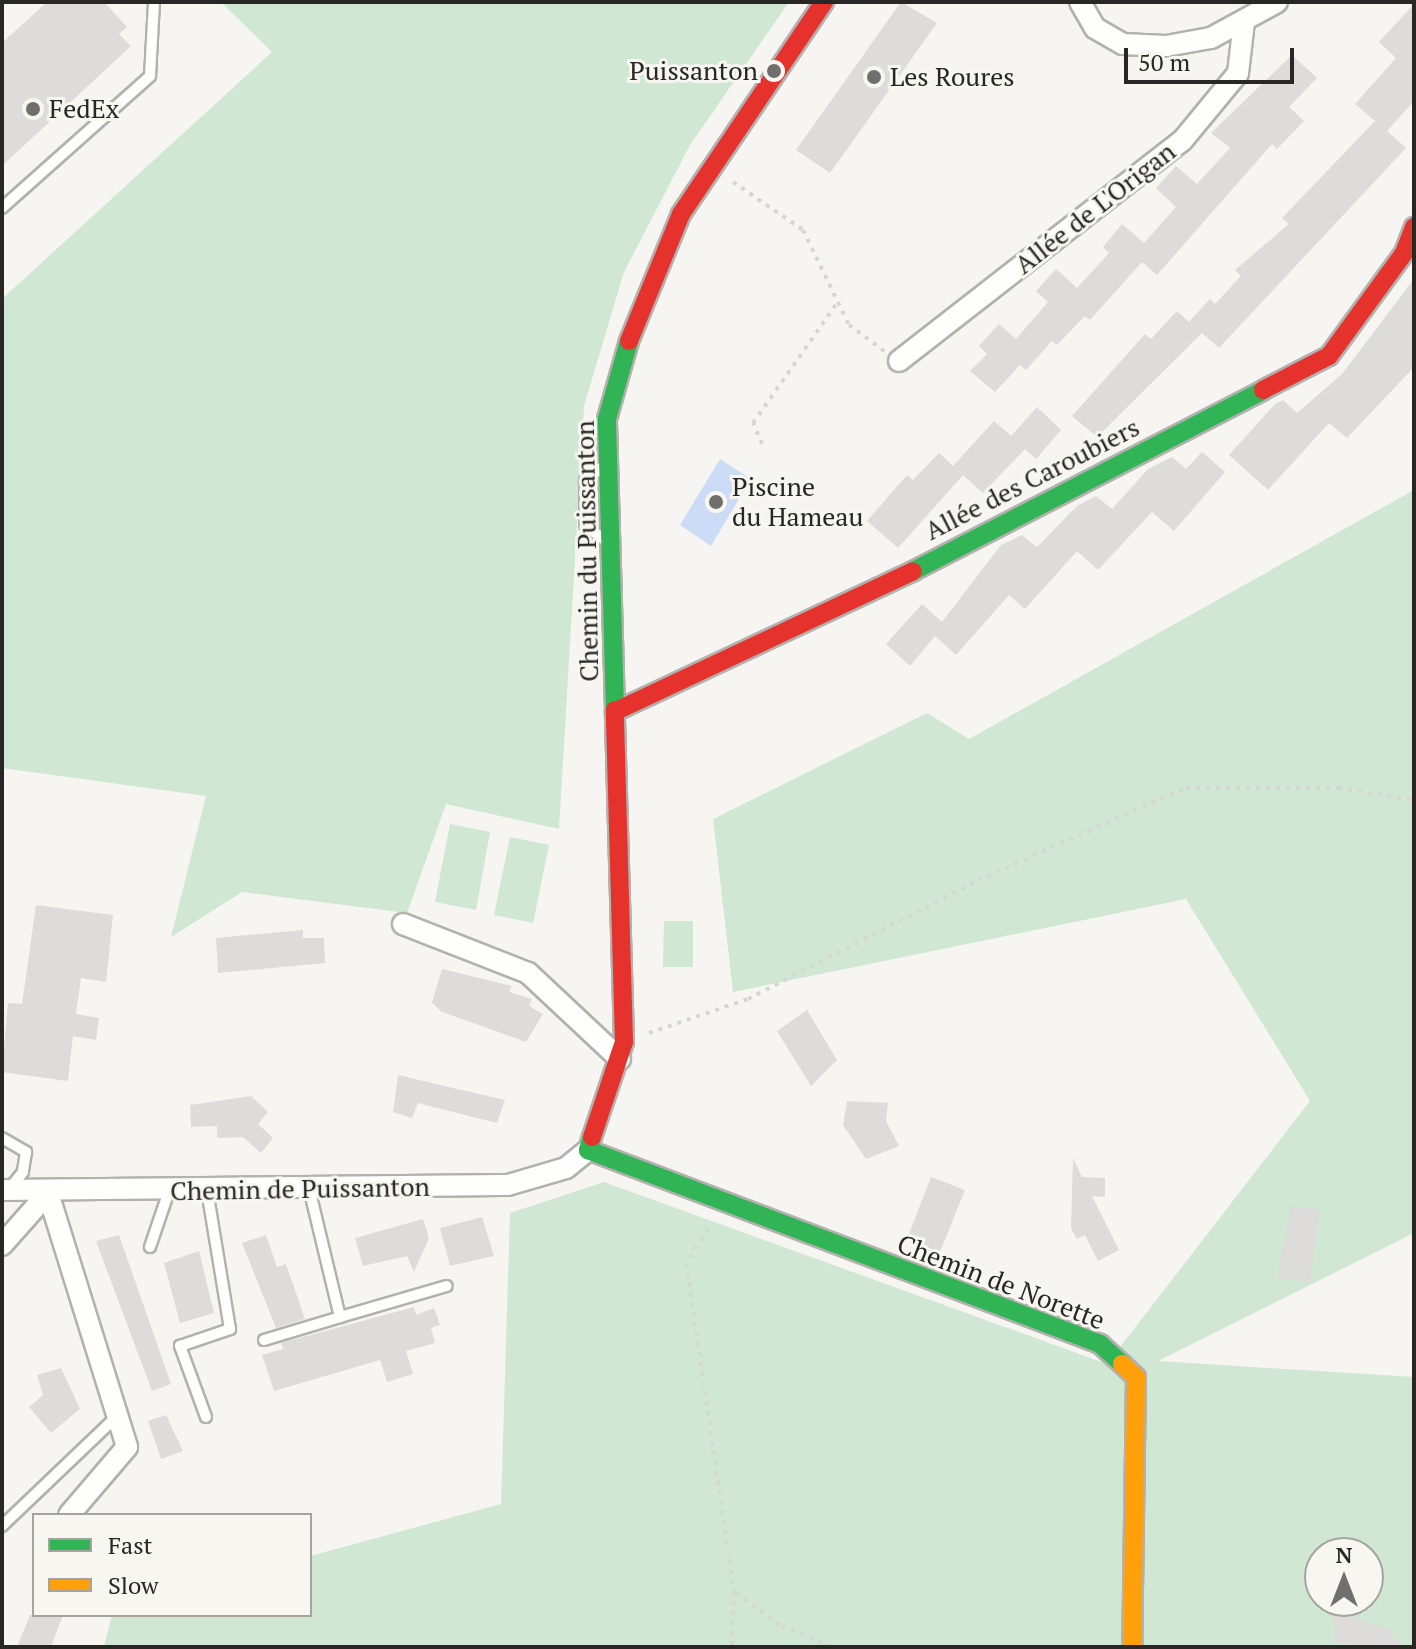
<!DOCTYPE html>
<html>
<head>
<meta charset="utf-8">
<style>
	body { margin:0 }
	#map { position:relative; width:1416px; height:1649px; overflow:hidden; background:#f6f5f2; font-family:"PT Serif",serif }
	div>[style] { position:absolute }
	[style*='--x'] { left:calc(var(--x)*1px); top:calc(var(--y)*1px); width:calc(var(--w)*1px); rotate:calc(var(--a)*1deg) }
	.green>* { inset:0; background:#cfe7d3 }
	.water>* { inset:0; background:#ccdcf7 }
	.building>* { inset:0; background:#dddcda }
	.path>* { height:4px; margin-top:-2px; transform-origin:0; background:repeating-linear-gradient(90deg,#d6d6d5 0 4px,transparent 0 10px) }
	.roads { filter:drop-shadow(2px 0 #b2b1ae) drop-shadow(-2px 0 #b2b1ae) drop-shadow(0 2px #b2b1ae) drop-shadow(0 -2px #b2b1ae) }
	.lane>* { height:10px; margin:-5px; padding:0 5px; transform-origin:5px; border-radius:5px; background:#fefefd }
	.street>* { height:20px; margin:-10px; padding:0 10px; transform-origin:10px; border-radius:10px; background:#fefefd }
	.fast>* { height:18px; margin:-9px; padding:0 9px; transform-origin:9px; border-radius:9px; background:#30b455 }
	.slow>* { height:18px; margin:-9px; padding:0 9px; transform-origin:9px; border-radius:9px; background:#ff9f0a }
	.jam>* { height:18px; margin:-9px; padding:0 9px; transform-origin:9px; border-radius:9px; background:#e5322d }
	.dots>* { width:22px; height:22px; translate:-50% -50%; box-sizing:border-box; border:4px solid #f8f6f0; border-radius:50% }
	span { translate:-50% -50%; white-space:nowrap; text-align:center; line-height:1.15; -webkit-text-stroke:6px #f8f6f0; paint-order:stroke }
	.poi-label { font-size:26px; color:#282725 }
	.right { translate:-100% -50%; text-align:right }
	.left { translate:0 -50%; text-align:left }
	.street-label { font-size:26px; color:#282725 }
	.frame { position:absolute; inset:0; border:4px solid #282725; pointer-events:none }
	.legend { position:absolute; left:32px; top:1513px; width:280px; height:104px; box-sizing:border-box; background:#f8f6f0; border:2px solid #a5a39f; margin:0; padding:10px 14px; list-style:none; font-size:24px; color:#282725 }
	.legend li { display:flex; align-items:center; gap:16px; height:40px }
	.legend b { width:40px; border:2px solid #a5a39f }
	.north { position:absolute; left:1304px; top:1537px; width:80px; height:80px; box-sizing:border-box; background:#f8f6f0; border:2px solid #a5a39f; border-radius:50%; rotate:0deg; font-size:22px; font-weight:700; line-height:32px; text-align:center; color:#282725 }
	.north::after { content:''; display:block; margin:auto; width:28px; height:36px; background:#706f6d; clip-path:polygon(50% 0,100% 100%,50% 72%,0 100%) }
	.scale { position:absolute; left:1124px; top:48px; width:170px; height:36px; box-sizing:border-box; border:4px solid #282725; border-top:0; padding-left:10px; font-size:24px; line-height:28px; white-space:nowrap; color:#282725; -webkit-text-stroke:6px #f8f6f0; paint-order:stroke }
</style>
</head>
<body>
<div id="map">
	<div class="green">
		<i style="clip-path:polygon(221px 2px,789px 2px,690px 145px,624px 272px,584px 406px,559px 829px,446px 804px,407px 913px,242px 892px,171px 937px,206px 796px,2px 768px,2px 299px,272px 52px)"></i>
		<i style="clip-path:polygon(evenodd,1414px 490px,1414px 1233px,1158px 1361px,1414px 1377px,1414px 1647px,104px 1647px,112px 1615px,310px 1615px,310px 1556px,501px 1504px,510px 1213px,604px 1182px,1107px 1364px,1310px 1101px,1186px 899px,733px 992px,713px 819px,927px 713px,969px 739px,1414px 490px,1320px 1553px,1368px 1553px,1368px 1601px,1320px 1601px,1320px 1553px)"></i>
		<i style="clip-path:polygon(450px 824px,490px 832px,476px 910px,435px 902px)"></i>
		<i style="clip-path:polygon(510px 837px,549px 845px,533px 923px,494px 915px)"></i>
		<i style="clip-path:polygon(664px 921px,693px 921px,693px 967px,663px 967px)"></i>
	</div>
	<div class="water">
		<i style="clip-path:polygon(720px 459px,751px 479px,711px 546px,680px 525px)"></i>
	</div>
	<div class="building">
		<i style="clip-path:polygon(47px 2px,104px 2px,127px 27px,119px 34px,131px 46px,2px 166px,2px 43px)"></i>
		<i style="clip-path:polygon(901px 2px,937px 23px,830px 173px,796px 150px)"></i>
		<i style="clip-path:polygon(1414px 4px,1414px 101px,1387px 131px,1406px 148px,1219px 348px,1202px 333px,1097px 437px,1072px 416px,1145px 334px,1151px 339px,1177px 311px,1189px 322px,1210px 299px,1215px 304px,1241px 276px,1235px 270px,1289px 224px,1282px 218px,1375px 121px,1355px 104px,1396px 58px,1379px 42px)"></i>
		<i style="clip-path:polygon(1292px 55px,1317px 78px,1289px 107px,1304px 121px,1277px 149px,1272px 144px,1157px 275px,1142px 262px,1090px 320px,1085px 316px,1057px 345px,1052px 341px,1026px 370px,1020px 365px,995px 392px,970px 371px,987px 354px,979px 346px,999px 324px,1016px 339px,1048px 302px,1036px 291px,1056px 269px,1077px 288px,1109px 253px,1103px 247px,1122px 224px,1144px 243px,1176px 207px,1156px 188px,1176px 166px,1197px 184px,1230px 148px,1211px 133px)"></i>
		<i style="clip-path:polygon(1414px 279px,1414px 367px,1347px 438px,1329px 423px,1268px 490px,1229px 455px,1275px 404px,1283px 400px,1297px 413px,1342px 374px)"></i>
		<i style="clip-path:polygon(1037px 407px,1061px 430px,1036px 459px,1025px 449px,983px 493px,953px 466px,994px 421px,1011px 436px)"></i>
		<i style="clip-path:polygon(1202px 452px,1225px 472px,1174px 531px,1152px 512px,1098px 570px,1077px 551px,1025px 609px,1009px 595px,956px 655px,935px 636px,910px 666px,886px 644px,922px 604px,942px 622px,1001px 545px,1022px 535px,1037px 547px,1077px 506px,1096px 496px,1112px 509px,1148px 469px,1172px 457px,1186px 469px)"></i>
		<i style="clip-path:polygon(939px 453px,963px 475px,898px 548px,867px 521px,907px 475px,913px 480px)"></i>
		<i style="clip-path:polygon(36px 905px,113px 915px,106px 982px,81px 978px,76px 1014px,99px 1018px,96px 1040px,73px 1036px,68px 1081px,2px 1072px,8px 1003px,22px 1004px)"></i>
		<i style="clip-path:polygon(303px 930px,303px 938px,324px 938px,325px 963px,218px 973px,216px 938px)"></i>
		<i style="clip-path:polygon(442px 969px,512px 986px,509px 992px,532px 999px,529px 1006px,543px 1014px,526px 1042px,442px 1012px,432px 1003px)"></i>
		<i style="clip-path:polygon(807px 1010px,837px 1060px,811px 1086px,777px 1031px)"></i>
		<i style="clip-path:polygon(398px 1075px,505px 1100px,497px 1123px,418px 1103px,412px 1118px,393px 1112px)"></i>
		<i style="clip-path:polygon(251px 1096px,268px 1112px,258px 1124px,273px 1138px,261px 1153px,243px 1137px,217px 1138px,217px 1126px,191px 1127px,190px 1105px)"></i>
		<i style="clip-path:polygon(847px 1101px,888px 1103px,886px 1121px,899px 1146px,866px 1159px,843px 1125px)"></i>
		<i style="clip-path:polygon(1073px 1158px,1082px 1177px,1105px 1178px,1105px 1197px,1092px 1196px,1119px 1250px,1098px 1261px,1085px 1235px,1077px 1239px,1071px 1228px)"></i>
		<i style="clip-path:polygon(931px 1177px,965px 1190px,940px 1252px,907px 1239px)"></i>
		<i style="clip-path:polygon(1291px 1206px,1320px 1210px,1310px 1282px,1277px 1278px)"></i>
		<i style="clip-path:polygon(482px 1217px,494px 1256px,450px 1266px,440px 1228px)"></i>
		<i style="clip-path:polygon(423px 1219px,429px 1238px,414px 1272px,407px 1256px,363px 1266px,355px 1238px)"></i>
		<i style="clip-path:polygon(119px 1235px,171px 1384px,152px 1391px,96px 1241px)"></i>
		<i style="clip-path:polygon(266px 1235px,277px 1267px,286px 1264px,305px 1319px,276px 1328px,242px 1243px)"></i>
		<i style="clip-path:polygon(199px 1251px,214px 1313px,180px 1323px,164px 1263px)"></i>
		<i style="clip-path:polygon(414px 1307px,416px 1315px,434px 1308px,440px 1325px,431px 1328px,435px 1343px,406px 1351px,413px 1374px,387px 1382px,380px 1360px,274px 1391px,262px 1355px,283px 1349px,281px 1343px)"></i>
		<i style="clip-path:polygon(61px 1368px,80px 1409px,51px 1433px,29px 1407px,43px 1395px,37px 1375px)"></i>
		<i style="clip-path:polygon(166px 1415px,183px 1451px,161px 1459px,148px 1421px)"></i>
		<i style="clip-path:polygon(1332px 1609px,1390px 1630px,1404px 1647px,1336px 1644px)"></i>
		<i style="clip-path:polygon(30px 1615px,63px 1615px,51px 1647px,17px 1647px)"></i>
	</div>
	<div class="path">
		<i style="--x:733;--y:182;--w:85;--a:34.4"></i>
		<i style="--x:803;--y:230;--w:106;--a:64.2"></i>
		<i style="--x:849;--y:325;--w:44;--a:36.6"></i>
		<i style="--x:762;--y:444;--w:23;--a:-113"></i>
		<i style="--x:753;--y:423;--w:146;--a:-55"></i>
		<i style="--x:649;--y:1033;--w:105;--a:-19"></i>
		<i style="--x:748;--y:999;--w:269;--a:-27.2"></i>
		<i style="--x:987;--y:876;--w:218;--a:-23.9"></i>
		<i style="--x:1186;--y:788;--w:152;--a:0"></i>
		<i style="--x:1338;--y:788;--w:77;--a:9"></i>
		<i style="--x:708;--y:1229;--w:40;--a:122.9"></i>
		<i style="--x:686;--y:1263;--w:331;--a:81.7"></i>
		<i style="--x:734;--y:1591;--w:56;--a:92"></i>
		<i style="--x:736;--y:1593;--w:57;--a:35.7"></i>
		<i style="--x:782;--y:1626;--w:55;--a:22.4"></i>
	</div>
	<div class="roads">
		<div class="lane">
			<i style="--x:2;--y:208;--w:198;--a:-41.7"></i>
			<i style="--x:150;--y:76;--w:74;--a:-86.9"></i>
			<i style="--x:601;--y:468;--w:21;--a:141"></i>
			<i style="--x:585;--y:481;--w:44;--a:90"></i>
			<i style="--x:585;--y:525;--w:23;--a:38"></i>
			<i style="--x:2;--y:1138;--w:28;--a:30"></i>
			<i style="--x:26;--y:1152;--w:20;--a:99"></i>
			<i style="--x:23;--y:1172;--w:22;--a:129"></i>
			<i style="--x:309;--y:1188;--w:133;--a:76.5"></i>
			<i style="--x:340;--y:1317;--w:111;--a:-16.2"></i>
			<i style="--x:150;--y:1247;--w:59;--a:-71.3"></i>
			<i style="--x:264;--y:1340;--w:79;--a:-16.8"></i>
			<i style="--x:206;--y:1417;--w:76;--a:-110.1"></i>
			<i style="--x:180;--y:1346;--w:53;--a:-18.8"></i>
			<i style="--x:230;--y:1329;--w:141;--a:-99.4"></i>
			<i style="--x:2;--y:1526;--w:156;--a:-43.7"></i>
		</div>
		<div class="street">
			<i style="--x:1080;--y:2;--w:30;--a:60"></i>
			<i style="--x:1095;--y:28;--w:32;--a:30"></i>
			<i style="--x:1123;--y:44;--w:43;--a:2.7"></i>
			<i style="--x:1166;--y:46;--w:46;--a:-10.1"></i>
			<i style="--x:1211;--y:38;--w:75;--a:-28.6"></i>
			<i style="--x:899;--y:361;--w:358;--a:-37.9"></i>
			<i style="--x:1182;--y:141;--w:88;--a:-50.5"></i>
			<i style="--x:1238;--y:73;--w:51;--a:-83.3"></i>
			<i style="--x:403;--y:924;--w:134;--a:21.4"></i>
			<i style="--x:528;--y:973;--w:126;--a:43.1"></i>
			<i style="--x:2;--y:1190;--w:506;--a:-0.57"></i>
			<i style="--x:508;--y:1185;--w:60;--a:-16.3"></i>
			<i style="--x:566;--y:1168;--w:28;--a:-39"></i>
			<i style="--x:48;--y:1193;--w:266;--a:72.7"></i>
			<i style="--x:127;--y:1447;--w:89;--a:130.5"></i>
			<i style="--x:2;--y:1245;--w:69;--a:-48.5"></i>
		</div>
		<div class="fast">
			<i style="--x:913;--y:571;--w:394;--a:-27.3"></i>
			<i style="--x:615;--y:710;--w:291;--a:-91.6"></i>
			<i style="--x:607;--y:419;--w:81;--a:-74.2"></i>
			<i style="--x:592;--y:1137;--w:14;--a:107"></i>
			<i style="--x:588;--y:1150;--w:548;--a:20.75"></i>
			<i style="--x:1100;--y:1344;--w:30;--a:42"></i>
		</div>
		<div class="slow">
			<i style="--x:1122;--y:1364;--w:19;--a:43"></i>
			<i style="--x:1136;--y:1377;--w:270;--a:90.8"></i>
		</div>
		<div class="jam">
			<i style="--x:629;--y:341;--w:137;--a:-67.7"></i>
			<i style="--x:681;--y:214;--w:256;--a:-56"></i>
			<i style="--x:1263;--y:390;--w:74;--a:-27.3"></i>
			<i style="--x:1329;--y:356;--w:127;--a:-53.9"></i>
			<i style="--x:1404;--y:253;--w:28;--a:-69"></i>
			<i style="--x:616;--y:711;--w:328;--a:-25.2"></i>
			<i style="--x:592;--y:1137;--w:100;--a:-71.4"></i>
			<i style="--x:624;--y:1042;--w:332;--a:-91.6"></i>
		</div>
	</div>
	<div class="dots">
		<i style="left:774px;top:71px;background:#706f6d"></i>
		<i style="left:874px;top:77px;background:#706f6d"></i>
		<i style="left:33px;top:109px;background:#706f6d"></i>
		<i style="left:716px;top:502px;background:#706f6d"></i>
	</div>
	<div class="poi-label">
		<span class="right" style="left:758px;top:71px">Puissanton</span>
		<span class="left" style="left:890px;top:77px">Les Roures</span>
		<span class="left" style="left:49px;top:109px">FedEx</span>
		<span class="left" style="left:732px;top:502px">Piscine<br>du Hameau</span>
	</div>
	<div class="street-label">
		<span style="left:1095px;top:208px;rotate:-38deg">Allée de L'Origan</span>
		<span style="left:1032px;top:479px;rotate:-27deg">Allée des Caroubiers</span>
		<span style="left:587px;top:551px;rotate:-91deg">Chemin du Puissanton</span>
		<span style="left:300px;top:1189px;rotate:-1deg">Chemin de Puissanton</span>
		<span style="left:1001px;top:1282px;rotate:21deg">Chemin de Norette</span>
	</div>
	<div class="frame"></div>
	<ul class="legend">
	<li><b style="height:10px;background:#30b455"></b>Fast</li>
	<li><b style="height:10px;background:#ff9f0a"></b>Slow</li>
	</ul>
	<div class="north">N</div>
	<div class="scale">50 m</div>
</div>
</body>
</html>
